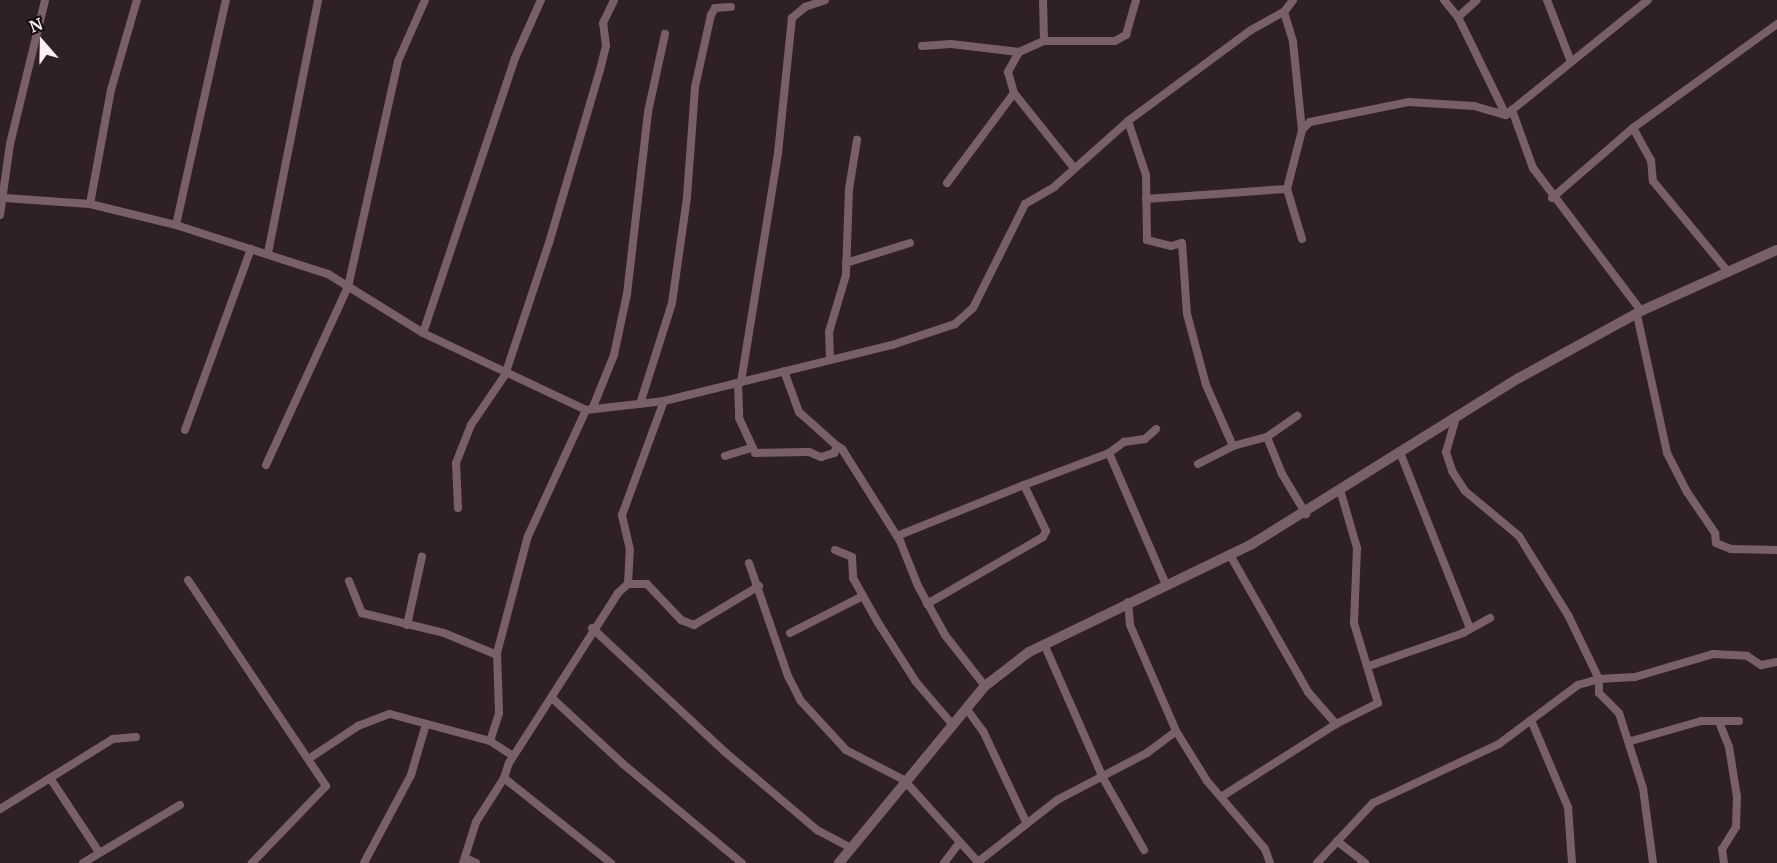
<!DOCTYPE html>
<html>
<head>
<meta charset="utf-8">
<style>
	body { margin:0 }
	#map { position:relative; width:1777px; height:863px; overflow:hidden; background:#2f2026; font-family:Merriweather,serif }
	div>[style] { position:absolute }
	[style*='--x'] { left:calc(var(--x)*1px); top:calc(var(--y)*1px); width:calc(var(--w)*1px); rotate:calc(var(--a)*1deg) }
	.minor>* { height:8px; margin:-4px; padding:0 4px; transform-origin:4px; border-radius:4px; background:#795f69 }
	.tertiary>* { height:10px; margin:-5px; padding:0 5px; transform-origin:5px; border-radius:5px; background:#795f69 }
	span { translate:-50% -50%; white-space:nowrap; text-align:center; line-height:1.15; -webkit-text-stroke:5px #130c0f; paint-order:stroke }
	.north { position:absolute; left:12px; top:12px; width:60px; height:60px; -webkit-text-stroke:4px #130c0f; paint-order:stroke; rotate:340deg; font-size:16px; font-weight:700; line-height:24px; text-align:center; color:#fbf0f4 }
	.north::after { content:''; display:block; margin:auto; width:21px; height:27px; background:#fbf0f4; clip-path:polygon(50% 0,100% 100%,50% 72%,0 100%) }
</style>
</head>
<body>
<div id="map">
	<div class="minor">
		<i style="--x:1043;--y:0;--w:41;--a:88.6"></i>
		<i style="--x:1444;--y:0;--w:22;--a:51"></i>
		<i style="--x:1458;--y:17;--w:109;--a:63.9"></i>
		<i style="--x:1506;--y:115;--w:8;--a:-40"></i>
		<i style="--x:1512;--y:110;--w:62;--a:70.1"></i>
		<i style="--x:1533;--y:168;--w:179;--a:52.9"></i>
		<i style="--x:1547;--y:0;--w:66;--a:68.8"></i>
		<i style="--x:1284;--y:12;--w:31;--a:73"></i>
		<i style="--x:1293;--y:42;--w:88;--a:84.2"></i>
		<i style="--x:1302;--y:130;--w:11;--a:-45"></i>
		<i style="--x:1310;--y:122;--w:100;--a:-11.5"></i>
		<i style="--x:1408;--y:102;--w:66;--a:3.5"></i>
		<i style="--x:1474;--y:106;--w:33;--a:16"></i>
		<i style="--x:1458;--y:17;--w:25;--a:-42"></i>
		<i style="--x:922;--y:46;--w:29;--a:-4"></i>
		<i style="--x:951;--y:44;--w:68;--a:6.7"></i>
		<i style="--x:1019;--y:52;--w:27;--a:-24"></i>
		<i style="--x:1044;--y:41;--w:71;--a:0"></i>
		<i style="--x:1115;--y:41;--w:13;--a:-29"></i>
		<i style="--x:1126;--y:35;--w:36;--a:-74"></i>
		<i style="--x:1019;--y:52;--w:23;--a:119"></i>
		<i style="--x:1008;--y:72;--w:22;--a:74"></i>
		<i style="--x:1014;--y:93;--w:96;--a:51.3"></i>
		<i style="--x:1512;--y:110;--w:175;--a:-39"></i>
		<i style="--x:1128;--y:121;--w:57;--a:71.6"></i>
		<i style="--x:1146;--y:175;--w:65;--a:89.1"></i>
		<i style="--x:1147;--y:240;--w:25;--a:14"></i>
		<i style="--x:1171;--y:246;--w:11;--a:-15"></i>
		<i style="--x:1182;--y:243;--w:71;--a:86"></i>
		<i style="--x:1187;--y:314;--w:73;--a:75"></i>
		<i style="--x:1206;--y:385;--w:67;--a:66.1"></i>
		<i style="--x:1633;--y:128;--w:37;--a:61"></i>
		<i style="--x:1651;--y:160;--w:21;--a:85"></i>
		<i style="--x:1653;--y:181;--w:119;--a:50.4"></i>
		<i style="--x:947;--y:183;--w:112;--a:-53.3"></i>
		<i style="--x:5;--y:198;--w:85;--a:4"></i>
		<i style="--x:90;--y:204;--w:89;--a:13.7"></i>
		<i style="--x:176;--y:225;--w:160;--a:17.9"></i>
		<i style="--x:328;--y:274;--w:112;--a:31.8"></i>
		<i style="--x:423;--y:333;--w:180;--a:25.3"></i>
		<i style="--x:586;--y:410;--w:79;--a:-6.6"></i>
		<i style="--x:664;--y:401;--w:235;--a:-13.8"></i>
		<i style="--x:892;--y:345;--w:66;--a:-18.4"></i>
		<i style="--x:955;--y:324;--w:24;--a:-42"></i>
		<i style="--x:973;--y:308;--w:116;--a:-63.4"></i>
		<i style="--x:1025;--y:204;--w:34;--a:-30"></i>
		<i style="--x:1054;--y:187;--w:99;--a:-41.7"></i>
		<i style="--x:1128;--y:121;--w:153;--a:-36.5"></i>
		<i style="--x:1251;--y:30;--w:38;--a:-29"></i>
		<i style="--x:1284;--y:12;--w:15;--a:-53"></i>
		<i style="--x:1552;--y:198;--w:107;--a:-40.8"></i>
		<i style="--x:1633;--y:128;--w:178;--a:-35.8"></i>
		<i style="--x:1146;--y:199;--w:141;--a:-4.1"></i>
		<i style="--x:90;--y:204;--w:116;--a:-79.6"></i>
		<i style="--x:111;--y:90;--w:94;--a:-73.9"></i>
		<i style="--x:0;--y:215;--w:72;--a:-82"></i>
		<i style="--x:10;--y:144;--w:148;--a:-76.3"></i>
		<i style="--x:176;--y:225;--w:230;--a:-77.5"></i>
		<i style="--x:1302;--y:239;--w:52;--a:-106.7"></i>
		<i style="--x:1287;--y:189;--w:61;--a:-75.7"></i>
		<i style="--x:268;--y:253;--w:258;--a:-78.8"></i>
		<i style="--x:846;--y:263;--w:67;--a:-17.4"></i>
		<i style="--x:1637;--y:315;--w:141;--a:77.7"></i>
		<i style="--x:1667;--y:453;--w:44;--a:62.9"></i>
		<i style="--x:1687;--y:492;--w:50;--a:55.7"></i>
		<i style="--x:1715;--y:533;--w:10;--a:84"></i>
		<i style="--x:1716;--y:543;--w:16;--a:22"></i>
		<i style="--x:1731;--y:549;--w:46;--a:1.2"></i>
		<i style="--x:423;--y:333;--w:290;--a:-71.5"></i>
		<i style="--x:515;--y:58;--w:64;--a:-65.9"></i>
		<i style="--x:830;--y:359;--w:27;--a:-92"></i>
		<i style="--x:829;--y:332;--w:59;--a:-73.4"></i>
		<i style="--x:846;--y:275;--w:86;--a:-88"></i>
		<i style="--x:849;--y:189;--w:50;--a:-80.7"></i>
		<i style="--x:784;--y:371;--w:44;--a:69.9"></i>
		<i style="--x:799;--y:412;--w:51;--a:41.8"></i>
		<i style="--x:741;--y:382;--w:232;--a:-80.8"></i>
		<i style="--x:778;--y:153;--w:136;--a:-84.1"></i>
		<i style="--x:792;--y:18;--w:17;--a:-40"></i>
		<i style="--x:805;--y:7;--w:21;--a:-19"></i>
		<i style="--x:738;--y:383;--w:35;--a:88"></i>
		<i style="--x:739;--y:418;--w:38;--a:65"></i>
		<i style="--x:755;--y:453;--w:54;--a:-1.1"></i>
		<i style="--x:809;--y:452;--w:13;--a:23"></i>
		<i style="--x:821;--y:457;--w:14;--a:-17"></i>
		<i style="--x:834;--y:453;--w:8;--a:-67"></i>
		<i style="--x:837;--y:446;--w:6;--a:31"></i>
		<i style="--x:842;--y:449;--w:109;--a:57.8"></i>
		<i style="--x:900;--y:541;--w:48;--a:68.2"></i>
		<i style="--x:918;--y:586;--w:56;--a:61.1"></i>
		<i style="--x:945;--y:635;--w:65;--a:51.9"></i>
		<i style="--x:640;--y:404;--w:106;--a:-72.4"></i>
		<i style="--x:672;--y:303;--w:107;--a:-81.9"></i>
		<i style="--x:687;--y:197;--w:110;--a:-85.8"></i>
		<i style="--x:695;--y:87;--w:74;--a:-77.5"></i>
		<i style="--x:711;--y:15;--w:8;--a:-60"></i>
		<i style="--x:715;--y:8;--w:16;--a:-4"></i>
		<i style="--x:593;--y:407;--w:56;--a:-68"></i>
		<i style="--x:614;--y:355;--w:62;--a:-78"></i>
		<i style="--x:627;--y:294;--w:183;--a:-83.4"></i>
		<i style="--x:648;--y:112;--w:80;--a:-77.7"></i>
		<i style="--x:1455;--y:421;--w:32;--a:106"></i>
		<i style="--x:1446;--y:452;--w:20;--a:72"></i>
		<i style="--x:1452;--y:471;--w:24;--a:57"></i>
		<i style="--x:1465;--y:491;--w:70;--a:39.8"></i>
		<i style="--x:1519;--y:536;--w:93;--a:58.2"></i>
		<i style="--x:1568;--y:615;--w:71;--a:64.2"></i>
		<i style="--x:1599;--y:679;--w:14;--a:90"></i>
		<i style="--x:1599;--y:693;--w:28;--a:45"></i>
		<i style="--x:1619;--y:713;--w:79;--a:72.3"></i>
		<i style="--x:1643;--y:788;--w:76;--a:82.4"></i>
		<i style="--x:185;--y:430;--w:193;--a:-70"></i>
		<i style="--x:1267;--y:437;--w:40;--a:68"></i>
		<i style="--x:1282;--y:474;--w:47;--a:59"></i>
		<i style="--x:1109;--y:453;--w:144;--a:66.6"></i>
		<i style="--x:1401;--y:455;--w:186;--a:68.3"></i>
		<i style="--x:725;--y:456;--w:27;--a:-17"></i>
		<i style="--x:1198;--y:464;--w:39;--a:-27"></i>
		<i style="--x:1233;--y:446;--w:35;--a:-15"></i>
		<i style="--x:1267;--y:437;--w:37;--a:-35"></i>
		<i style="--x:266;--y:465;--w:196;--a:-65.3"></i>
		<i style="--x:348;--y:287;--w:231;--a:-77.5"></i>
		<i style="--x:398;--y:61;--w:67;--a:-66.1"></i>
		<i style="--x:1024;--y:485;--w:91;--a:-20.6"></i>
		<i style="--x:1109;--y:453;--w:19;--a:-36"></i>
		<i style="--x:1124;--y:442;--w:21;--a:-8"></i>
		<i style="--x:1145;--y:439;--w:15;--a:-42"></i>
		<i style="--x:458;--y:508;--w:45;--a:-92.5"></i>
		<i style="--x:456;--y:463;--w:41;--a:-68.5"></i>
		<i style="--x:471;--y:425;--w:60;--a:-55.8"></i>
		<i style="--x:505;--y:375;--w:139;--a:-71.6"></i>
		<i style="--x:549;--y:243;--w:180;--a:-73.6"></i>
		<i style="--x:600;--y:70;--w:25;--a:-76"></i>
		<i style="--x:606;--y:46;--w:23;--a:-97"></i>
		<i style="--x:603;--y:23;--w:25;--a:-64"></i>
		<i style="--x:897;--y:536;--w:137;--a:-21.9"></i>
		<i style="--x:1024;--y:485;--w:51;--a:64.4"></i>
		<i style="--x:1046;--y:531;--w:7;--a:117"></i>
		<i style="--x:1043;--y:537;--w:134;--a:150"></i>
		<i style="--x:835;--y:550;--w:18;--a:22"></i>
		<i style="--x:852;--y:557;--w:21;--a:87"></i>
		<i style="--x:853;--y:578;--w:49;--a:60.8"></i>
		<i style="--x:877;--y:621;--w:72;--a:57.4"></i>
		<i style="--x:916;--y:682;--w:55;--a:49.4"></i>
		<i style="--x:1230;--y:555;--w:158;--a:60.3"></i>
		<i style="--x:1308;--y:692;--w:43;--a:48.8"></i>
		<i style="--x:749;--y:563;--w:120;--a:71"></i>
		<i style="--x:788;--y:676;--w:27;--a:63"></i>
		<i style="--x:800;--y:700;--w:68;--a:47.4"></i>
		<i style="--x:846;--y:750;--w:65;--a:27.3"></i>
		<i style="--x:904;--y:780;--w:112;--a:47.9"></i>
		<i style="--x:188;--y:580;--w:248;--a:56.2"></i>
		<i style="--x:326;--y:786;--w:107;--a:133.9"></i>
		<i style="--x:349;--y:581;--w:35;--a:68"></i>
		<i style="--x:362;--y:613;--w:84;--a:13.7"></i>
		<i style="--x:444;--y:633;--w:57;--a:22.5"></i>
		<i style="--x:628;--y:584;--w:34;--a:-87"></i>
		<i style="--x:630;--y:550;--w:36;--a:-103"></i>
		<i style="--x:622;--y:515;--w:121;--a:-69.8"></i>
		<i style="--x:1128;--y:602;--w:23;--a:85"></i>
		<i style="--x:1130;--y:625;--w:116;--a:66.5"></i>
		<i style="--x:1176;--y:731;--w:59;--a:58.2"></i>
		<i style="--x:1207;--y:781;--w:89;--a:49.5"></i>
		<i style="--x:1265;--y:849;--w:15;--a:70"></i>
		<i style="--x:407;--y:625;--w:70;--a:-77.6"></i>
		<i style="--x:592;--y:628;--w:182;--a:43"></i>
		<i style="--x:725;--y:752;--w:121;--a:40.3"></i>
		<i style="--x:817;--y:830;--w:38;--a:28"></i>
		<i style="--x:790;--y:633;--w:82;--a:-26.9"></i>
		<i style="--x:1044;--y:644;--w:146;--a:66.2"></i>
		<i style="--x:1103;--y:778;--w:83;--a:60.3"></i>
		<i style="--x:1369;--y:666;--w:100;--a:-19.3"></i>
		<i style="--x:1463;--y:633;--w:31;--a:-29"></i>
		<i style="--x:552;--y:698;--w:97;--a:42.9"></i>
		<i style="--x:623;--y:764;--w:155;--a:39.8"></i>
		<i style="--x:966;--y:708;--w:29;--a:54"></i>
		<i style="--x:983;--y:731;--w:101;--a:64.7"></i>
		<i style="--x:1531;--y:720;--w:95;--a:67"></i>
		<i style="--x:1568;--y:807;--w:56;--a:85.9"></i>
		<i style="--x:1719;--y:722;--w:27;--a:68"></i>
		<i style="--x:1729;--y:747;--w:51;--a:80.9"></i>
		<i style="--x:1737;--y:797;--w:30;--a:92"></i>
		<i style="--x:1736;--y:827;--w:26;--a:122"></i>
		<i style="--x:1722;--y:849;--w:14;--a:82"></i>
		<i style="--x:490;--y:741;--w:29;--a:-72"></i>
		<i style="--x:499;--y:713;--w:60;--a:-91.9"></i>
		<i style="--x:497;--y:653;--w:121;--a:-75.2"></i>
		<i style="--x:528;--y:536;--w:139;--a:-65.3"></i>
		<i style="--x:1631;--y:741;--w:73;--a:-15.9"></i>
		<i style="--x:1701;--y:721;--w:38;--a:0"></i>
		<i style="--x:310;--y:758;--w:58;--a:-33.7"></i>
		<i style="--x:358;--y:726;--w:34;--a:-21"></i>
		<i style="--x:390;--y:714;--w:104;--a:15.1"></i>
		<i style="--x:490;--y:741;--w:27;--a:33"></i>
		<i style="--x:50;--y:778;--w:89;--a:56.5"></i>
		<i style="--x:504;--y:778;--w:137;--a:38.5"></i>
		<i style="--x:1221;--y:797;--w:136;--a:-32.4"></i>
		<i style="--x:1336;--y:724;--w:47;--a:-26.6"></i>
		<i style="--x:1378;--y:703;--w:84;--a:-106.7"></i>
		<i style="--x:1354;--y:623;--w:75;--a:-87.7"></i>
		<i style="--x:1357;--y:548;--w:57;--a:-106.2"></i>
		<i style="--x:0;--y:809;--w:133;--a:-31.8"></i>
		<i style="--x:113;--y:739;--w:23;--a:-5"></i>
		<i style="--x:1337;--y:841;--w:36;--a:38"></i>
		<i style="--x:465;--y:858;--w:12;--a:24"></i>
		<i style="--x:978;--y:862;--w:100;--a:-38.1"></i>
		<i style="--x:1057;--y:800;--w:102;--a:-27.6"></i>
		<i style="--x:1147;--y:753;--w:36;--a:-37"></i>
		<i style="--x:83;--y:863;--w:113;--a:-30.9"></i>
		<i style="--x:364;--y:863;--w:100;--a:-61.9"></i>
		<i style="--x:411;--y:775;--w:53;--a:-73.6"></i>
		<i style="--x:463;--y:863;--w:43;--a:-72.4"></i>
		<i style="--x:476;--y:822;--w:52;--a:-57.5"></i>
		<i style="--x:504;--y:778;--w:16;--a:-72"></i>
		<i style="--x:509;--y:763;--w:202;--a:-57.3"></i>
		<i style="--x:618;--y:593;--w:13;--a:-42"></i>
		<i style="--x:628;--y:584;--w:19;--a:0"></i>
		<i style="--x:647;--y:584;--w:50;--a:46.6"></i>
		<i style="--x:681;--y:620;--w:14;--a:21"></i>
		<i style="--x:694;--y:625;--w:76;--a:-31"></i>
		<i style="--x:944;--y:863;--w:25;--a:-53"></i>
		<i style="--x:1317;--y:863;--w:82;--a:-47"></i>
		<i style="--x:1373;--y:803;--w:139;--a:-25.1"></i>
		<i style="--x:1499;--y:744;--w:99;--a:-36.8"></i>
		<i style="--x:1578;--y:685;--w:22;--a:-16"></i>
		<i style="--x:1599;--y:679;--w:36;--a:-3"></i>
		<i style="--x:1635;--y:677;--w:81;--a:-16.4"></i>
		<i style="--x:1713;--y:654;--w:34;--a:3"></i>
		<i style="--x:1747;--y:656;--w:17;--a:33"></i>
		<i style="--x:1761;--y:665;--w:16;--a:-11"></i>
	</div>
	<div class="tertiary">
		<i style="--x:839;--y:863;--w:229;--a:-50.5"></i>
		<i style="--x:985;--y:686;--w:56;--a:-37.7"></i>
		<i style="--x:1029;--y:652;--w:248;--a:-25.8"></i>
		<i style="--x:1252;--y:544;--w:314;--a:-31.9"></i>
		<i style="--x:1519;--y:378;--w:139;--a:-28.8"></i>
		<i style="--x:1641;--y:311;--w:149;--a:-24.2"></i>
	</div>
	<div class="north">N</div>
</div>
</body>
</html>
